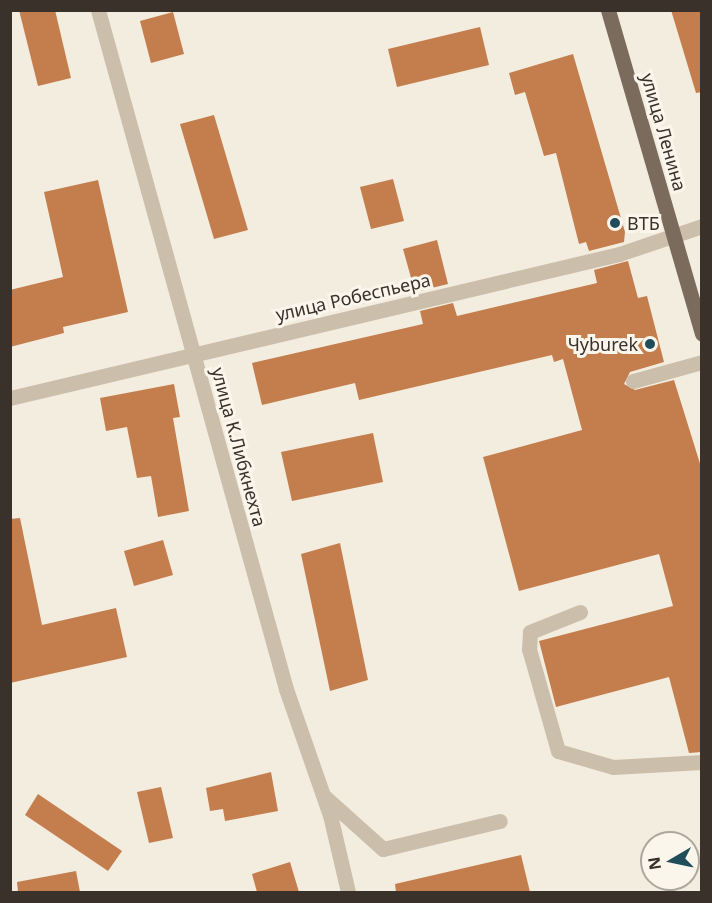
<!DOCTYPE html>
<html>
<head>
<meta charset="utf-8">
<style>
	body { margin:0 }
	#map { position:relative; width:712px; height:903px; overflow:hidden; background:#f3eddf; font-family:"Noto Sans",sans-serif }
	div>[style] { position:absolute }
	[style*='--x'] { left:calc(var(--x)*1px); top:calc(var(--y)*1px); width:calc(var(--w)*1px); rotate:calc(var(--a)*1deg) }
	.building>* { inset:0; background:#c47d4c }
	.minor>* { height:15px; margin:-7.5px; padding:0 7.5px; transform-origin:7.5px; border-radius:7.5px; background:#cbbfab }
	.major>* { height:15px; margin:-7.5px; padding:0 7.5px; transform-origin:7.5px; border-radius:7.5px; background:#7a6b5c }
	.dots>* { width:16px; height:16px; translate:-50% -50%; box-sizing:border-box; border:3px solid #faf6ec; border-radius:50% }
	span { translate:-50% -50%; white-space:nowrap; text-align:center; line-height:1.15; -webkit-text-stroke:6px #faf6ec; paint-order:stroke }
	.street-label { font-size:18px; color:#39312a }
	.poi-label { font-size:18px; color:#39312a }
	.left { translate:0 -50%; text-align:left }
	.right { translate:-100% -50%; text-align:right }
	.frame { position:absolute; inset:0; border:12px solid #39312a; pointer-events:none }
	.north { position:absolute; left:640px; top:831px; width:60px; height:60px; box-sizing:border-box; background:#faf6ec; border:2px solid #ada79e; border-radius:50%; rotate:261deg; font-size:16px; font-weight:700; line-height:24px; text-align:center; color:#39312a }
	.north::after { content:''; display:block; margin:auto; width:21px; height:27px; background:#204d5a; clip-path:polygon(50% 0,100% 100%,50% 72%,0 100%) }
</style>
</head>
<body>
<div id="map">
	<div class="building">
		<i style="clip-path:polygon(19px 10px,55px 10px,71px 78px,38px 86px)"></i>
		<i style="clip-path:polygon(671px 10px,702px 10px,702px 92px,696px 93px)"></i>
		<i style="clip-path:polygon(173px 12px,184px 54px,151px 63px,140px 21px)"></i>
		<i style="clip-path:polygon(480px 27px,489px 65px,397px 87px,388px 49px)"></i>
		<i style="clip-path:polygon(573px 54px,625px 232px,624px 242px,589px 251px,586px 242px,579px 244px,556px 153px,544px 156px,525px 92px,515px 95px,509px 73px)"></i>
		<i style="clip-path:polygon(214px 115px,248px 230px,214px 239px,180px 124px)"></i>
		<i style="clip-path:polygon(393px 179px,404px 221px,371px 229px,360px 187px)"></i>
		<i style="clip-path:polygon(98px 180px,128px 312px,63px 327px,64px 333px,10px 347px,10px 290px,63px 277px,44px 192px)"></i>
		<i style="clip-path:polygon(437px 240px,448px 284px,415px 292px,403px 249px)"></i>
		<i style="clip-path:polygon(628px 261px,638px 298px,647px 296px,664px 362px,630px 372px,624px 384px,635px 390px,674px 380px,702px 470px,702px 752px,689px 753px,669px 677px,556px 707px,539px 641px,673px 606px,659px 554px,519px 591px,483px 457px,582px 430px,563px 359px,554px 362px,552px 355px,359px 400px,355px 383px,262px 405px,252px 363px,423px 324px,420px 311px,453px 303px,457px 316px,597px 283px,594px 270px)"></i>
		<i style="clip-path:polygon(174px 384px,180px 417px,173px 418px,189px 511px,158px 517px,151px 476px,137px 478px,127px 427px,106px 431px,100px 398px)"></i>
		<i style="clip-path:polygon(373px 433px,383px 482px,292px 501px,281px 452px)"></i>
		<i style="clip-path:polygon(20px 518px,42px 625px,116px 608px,127px 657px,10px 683px,10px 519px)"></i>
		<i style="clip-path:polygon(163px 540px,173px 575px,134px 586px,124px 551px)"></i>
		<i style="clip-path:polygon(340px 543px,368px 680px,330px 691px,301px 554px)"></i>
		<i style="clip-path:polygon(271px 772px,278px 811px,225px 821px,223px 809px,210px 811px,206px 788px)"></i>
		<i style="clip-path:polygon(161px 787px,173px 838px,149px 843px,137px 792px)"></i>
		<i style="clip-path:polygon(38px 794px,122px 851px,108px 871px,25px 815px)"></i>
		<i style="clip-path:polygon(521px 855px,530px 892px,396px 892px,395px 884px)"></i>
		<i style="clip-path:polygon(290px 862px,299px 892px,257px 892px,252px 874px)"></i>
		<i style="clip-path:polygon(76px 871px,80px 892px,18px 892px,17px 882px)"></i>
	</div>
	<div class="minor">
		<i style="--x:98;--y:10;--w:705;--a:74.52"></i>
		<i style="--x:286;--y:689;--w:133;--a:70.8"></i>
		<i style="--x:330;--y:815;--w:79;--a:76.8"></i>
		<i style="--x:633;--y:381;--w:72;--a:-15.4"></i>
		<i style="--x:10;--y:398;--w:626;--a:-13.3"></i>
		<i style="--x:619;--y:254;--w:88;--a:-18.6"></i>
		<i style="--x:580;--y:612;--w:54;--a:158.2"></i>
		<i style="--x:530;--y:632;--w:17;--a:93"></i>
		<i style="--x:529;--y:649;--w:106;--a:74.1"></i>
		<i style="--x:558;--y:751;--w:57;--a:16.2"></i>
		<i style="--x:613;--y:767;--w:89;--a:-3.2"></i>
		<i style="--x:325;--y:797;--w:78;--a:41.9"></i>
		<i style="--x:383;--y:849;--w:120;--a:-13.5"></i>
	</div>
	<div class="major">
		<i style="--x:608;--y:10;--w:337;--a:73.8"></i>
	</div>
	<div class="dots">
		<i style="left:615px;top:223px;background:#204d5a"></i>
		<i style="left:650px;top:344px;background:#204d5a"></i>
	</div>
	<div class="street-label">
		<span style="left:664px;top:132px;rotate:74deg">улица Ленина</span>
		<span style="left:353px;top:297px;rotate:-13deg">улица Робеспьера</span>
		<span style="left:239px;top:447px;rotate:75deg">улица К.Либкнехта</span>
	</div>
	<div class="poi-label">
		<span class="left" style="left:627px;top:223px">ВТБ</span>
		<span class="right" style="left:638px;top:344px">Чуburek</span>
	</div>
	<div class="frame"></div>
	<div class="north">N</div>
</div>
</body>
</html>
